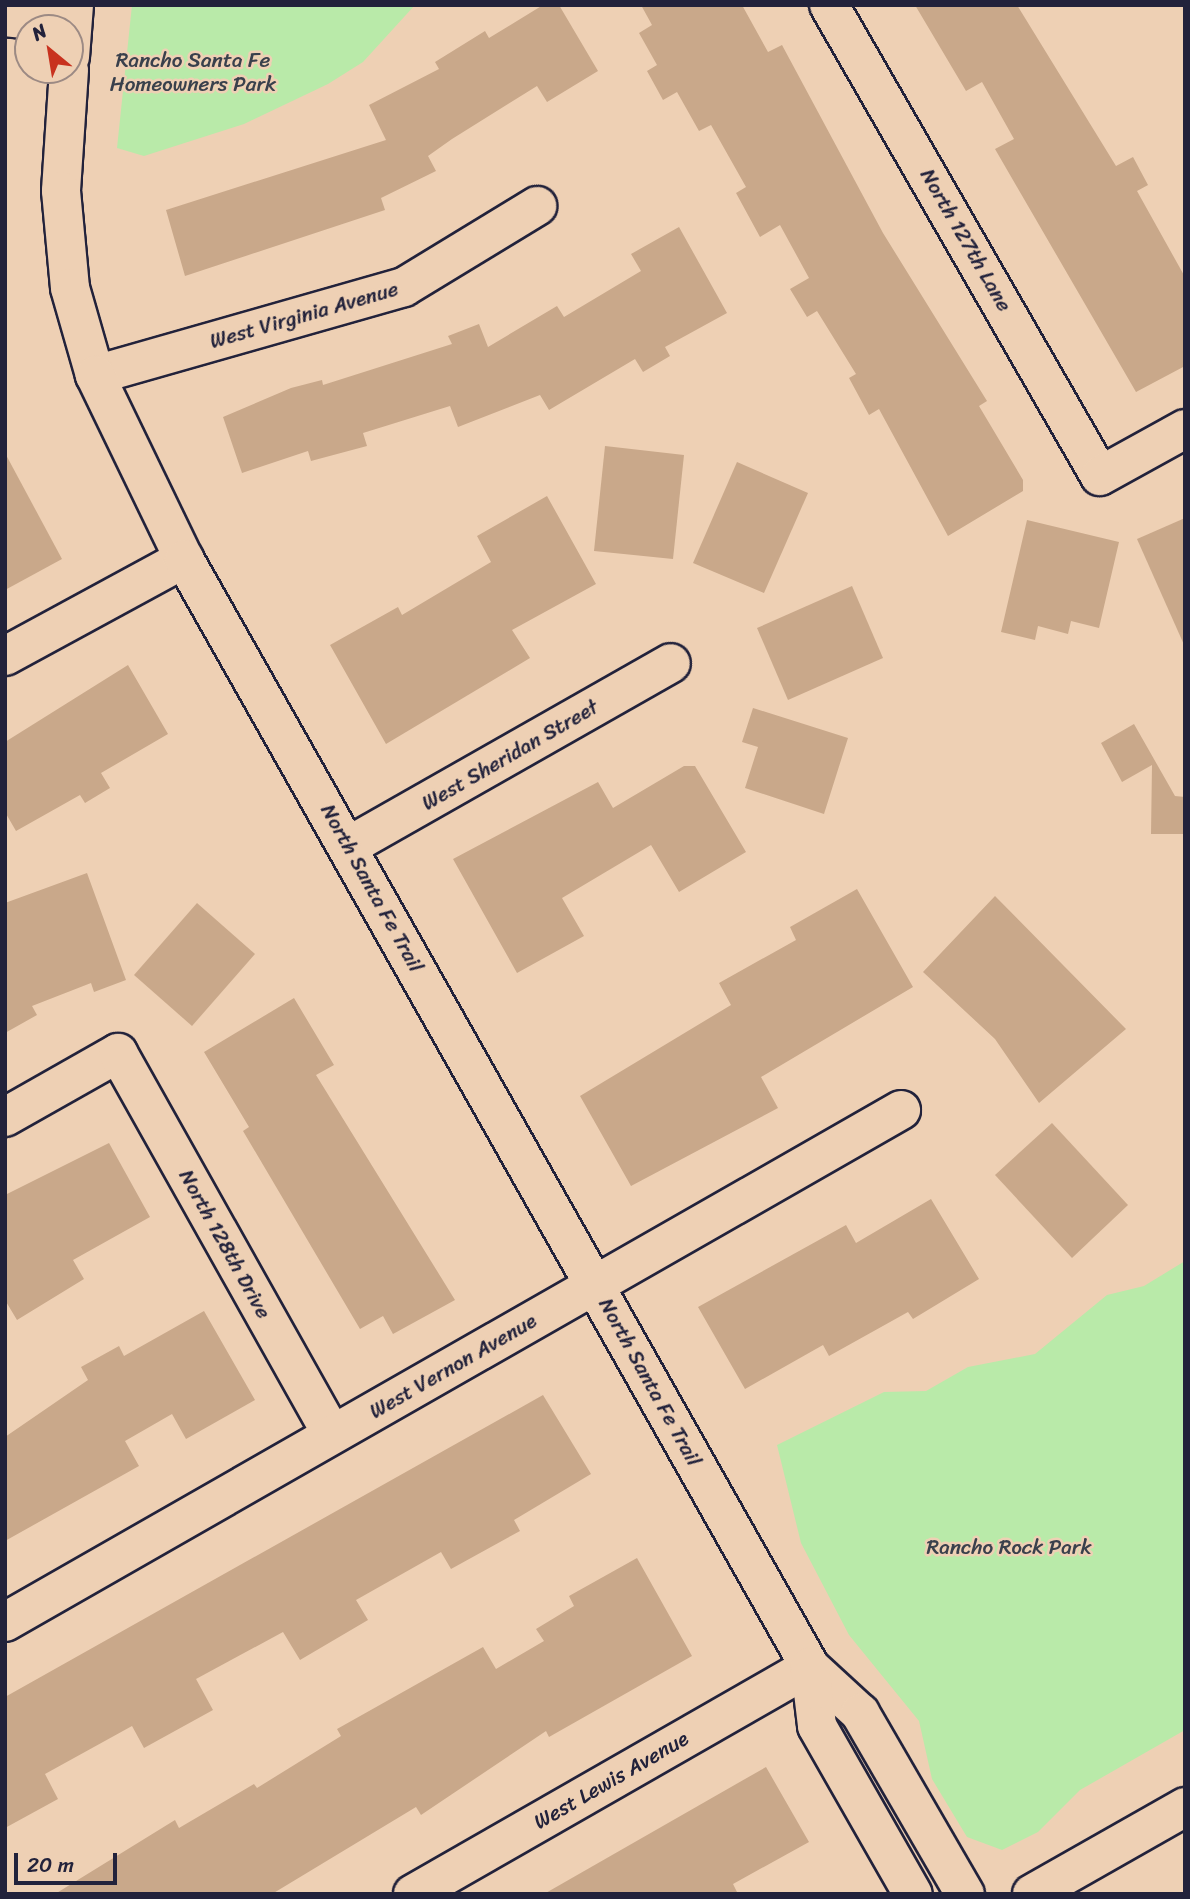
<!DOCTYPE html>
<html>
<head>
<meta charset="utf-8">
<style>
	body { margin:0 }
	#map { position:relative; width:1190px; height:1899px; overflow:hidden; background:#eed0b4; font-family:Sriracha,sans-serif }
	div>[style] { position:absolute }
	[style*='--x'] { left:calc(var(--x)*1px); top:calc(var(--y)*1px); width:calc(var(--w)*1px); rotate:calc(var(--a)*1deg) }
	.green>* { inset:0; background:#b9eaa9 }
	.building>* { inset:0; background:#c9a88a }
	.roads { filter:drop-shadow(2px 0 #22223b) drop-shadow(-2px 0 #22223b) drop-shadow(0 2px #22223b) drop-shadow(0 -2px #22223b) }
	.street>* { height:38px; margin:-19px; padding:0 19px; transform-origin:19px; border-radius:19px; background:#eed0b4 }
	.secondary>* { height:38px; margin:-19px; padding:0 19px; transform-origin:19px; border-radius:19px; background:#eed0b4 }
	span { translate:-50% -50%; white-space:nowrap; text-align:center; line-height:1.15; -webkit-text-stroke:5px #eed0b4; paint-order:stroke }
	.park-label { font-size:21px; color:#39404c }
	.street-label { font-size:21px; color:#22223b }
	.frame { position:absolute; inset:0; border:7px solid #22223b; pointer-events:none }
	.north { position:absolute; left:14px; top:14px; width:70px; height:70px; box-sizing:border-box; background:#eed0b4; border:2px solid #9c8a84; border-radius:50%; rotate:330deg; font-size:19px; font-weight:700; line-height:28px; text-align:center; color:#22223b }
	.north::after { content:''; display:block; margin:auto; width:24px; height:32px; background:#c8321e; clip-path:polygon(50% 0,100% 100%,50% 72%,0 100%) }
	.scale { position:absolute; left:14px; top:1853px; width:103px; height:32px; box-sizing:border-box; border:4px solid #22223b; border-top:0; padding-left:9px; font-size:21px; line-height:24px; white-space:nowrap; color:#22223b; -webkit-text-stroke:5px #eed0b4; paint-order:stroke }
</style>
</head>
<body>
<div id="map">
	<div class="green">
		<i style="clip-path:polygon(132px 5px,415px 5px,363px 62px,328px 84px,244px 124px,144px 156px,117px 148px)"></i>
		<i style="clip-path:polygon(1185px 1261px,1185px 1730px,1080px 1790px,1038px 1832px,1002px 1850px,967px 1837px,932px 1779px,919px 1721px,849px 1635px,801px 1543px,777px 1445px,884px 1392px,926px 1391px,968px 1367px,1035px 1354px,1107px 1295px,1144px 1286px)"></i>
	</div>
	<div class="building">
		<i style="clip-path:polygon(543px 5px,559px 5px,598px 71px,547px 102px,537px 86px,452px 139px,428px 156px,436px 171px,381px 198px,385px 210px,185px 276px,166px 210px,386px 140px,369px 105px,439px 69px,435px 62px,485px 31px,489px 38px)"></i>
		<i style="clip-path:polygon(641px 5px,742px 5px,768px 52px,782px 45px,883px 233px,987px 401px,979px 406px,1023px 480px,1023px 491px,948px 536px,879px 409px,869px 415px,849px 378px,856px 374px,817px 311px,807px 317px,790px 289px,809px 278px,780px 225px,760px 237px,736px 193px,746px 187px,711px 125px,699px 131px,677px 92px,663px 100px,647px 71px,657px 65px,639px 33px,652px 25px)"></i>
		<i style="clip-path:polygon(915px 5px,1017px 5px,1116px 166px,1133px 157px,1148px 185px,1137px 191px,1185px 277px,1185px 366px,1136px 392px,995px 149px,1014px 139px,982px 82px,966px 91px)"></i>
		<i style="clip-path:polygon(679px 227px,727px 313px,665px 347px,670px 356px,643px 372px,635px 359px,549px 410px,540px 395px,458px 427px,450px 406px,363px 433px,367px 446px,311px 461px,308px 451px,242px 473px,223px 417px,291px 388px,322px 380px,323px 385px,452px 344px,448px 336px,479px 324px,488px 347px,557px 306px,564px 317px,641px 271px,631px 254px)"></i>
		<i style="clip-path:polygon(605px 446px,684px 455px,673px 559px,594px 551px)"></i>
		<i style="clip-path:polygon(5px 453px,62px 559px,5px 590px)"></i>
		<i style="clip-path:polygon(737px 462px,808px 493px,764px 593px,693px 563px)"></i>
		<i style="clip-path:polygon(547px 496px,596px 584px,512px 630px,530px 658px,386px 744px,330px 645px,398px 607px,402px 615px,491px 562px,477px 536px)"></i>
		<i style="clip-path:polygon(1185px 518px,1185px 647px,1137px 539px)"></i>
		<i style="clip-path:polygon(1027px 520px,1119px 542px,1099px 628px,1071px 621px,1068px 634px,1038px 626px,1035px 640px,1001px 632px)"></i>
		<i style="clip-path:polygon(852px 586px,883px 658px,788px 700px,757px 628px)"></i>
		<i style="clip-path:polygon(128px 665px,168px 734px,101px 773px,110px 788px,85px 803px,80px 795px,16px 831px,5px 812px,5px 742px)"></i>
		<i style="clip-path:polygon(753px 708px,848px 738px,824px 814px,745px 788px,758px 747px,742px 742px)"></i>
		<i style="clip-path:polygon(1134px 724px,1175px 796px,1185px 797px,1185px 834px,1151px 834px,1152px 765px,1122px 782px,1101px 743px)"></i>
		<i style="clip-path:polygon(684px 766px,695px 766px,746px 852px,679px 892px,651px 845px,562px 898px,584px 936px,517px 973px,453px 859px,598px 782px,613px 808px)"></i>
		<i style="clip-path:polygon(87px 873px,126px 980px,94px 992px,91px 983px,32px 1006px,37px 1015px,5px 1033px,5px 903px)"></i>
		<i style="clip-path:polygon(857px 889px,913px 987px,761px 1077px,778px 1108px,631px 1186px,580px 1096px,731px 1005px,719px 983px,796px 940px,790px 927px)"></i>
		<i style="clip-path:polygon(995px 896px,1126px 1029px,1039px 1103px,995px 1039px,923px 972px)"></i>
		<i style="clip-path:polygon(197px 903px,255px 954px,192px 1026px,134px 975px)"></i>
		<i style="clip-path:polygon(294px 998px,334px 1065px,316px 1075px,455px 1300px,393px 1334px,383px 1316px,360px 1329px,243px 1131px,249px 1127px,204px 1052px)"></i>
		<i style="clip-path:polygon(1052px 1123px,1128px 1205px,1072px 1258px,995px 1175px)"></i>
		<i style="clip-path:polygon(109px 1143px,150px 1217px,73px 1260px,84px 1279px,17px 1320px,5px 1300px,5px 1195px)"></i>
		<i style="clip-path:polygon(931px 1199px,979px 1279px,913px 1319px,908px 1312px,829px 1356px,823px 1345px,745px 1389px,698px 1307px,846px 1225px,856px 1243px)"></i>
		<i style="clip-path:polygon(204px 1311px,255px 1400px,186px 1439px,172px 1414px,125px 1441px,139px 1466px,5px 1541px,5px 1437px,88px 1380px,81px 1367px,119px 1346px,124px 1356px)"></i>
		<i style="clip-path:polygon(543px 1395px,591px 1474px,514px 1520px,520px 1531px,451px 1569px,441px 1552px,356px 1600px,368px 1620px,300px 1660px,283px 1632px,196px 1679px,213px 1710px,144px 1748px,132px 1726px,45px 1774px,58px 1799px,5px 1828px,5px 1697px)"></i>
		<i style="clip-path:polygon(637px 1558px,692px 1656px,549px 1737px,546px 1731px,421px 1815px,416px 1807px,272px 1894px,55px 1894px,175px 1820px,179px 1828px,254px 1784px,257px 1788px,341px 1736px,337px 1729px,483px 1647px,496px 1669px,544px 1641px,536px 1629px,574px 1606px,569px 1596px)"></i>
		<i style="clip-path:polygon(766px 1767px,809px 1842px,733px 1884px,738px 1894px,544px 1894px)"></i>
	</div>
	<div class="roads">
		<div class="street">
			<i style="--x:829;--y:5;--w:543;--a:60.09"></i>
			<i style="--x:1100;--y:476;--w:97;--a:-28.9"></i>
			<i style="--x:5;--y:17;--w:67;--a:6"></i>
			<i style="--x:95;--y:375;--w:321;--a:-15.9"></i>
			<i style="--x:404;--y:287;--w:156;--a:-31.3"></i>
			<i style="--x:5;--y:656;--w:204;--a:-28.5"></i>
			<i style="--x:349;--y:846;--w:370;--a:-29.6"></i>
			<i style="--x:5;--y:1117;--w:130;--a:-29.5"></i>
			<i style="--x:118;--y:1053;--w:437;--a:60.7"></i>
			<i style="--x:5;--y:1622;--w:1032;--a:-29.74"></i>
			<i style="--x:413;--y:1894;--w:457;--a:-29.8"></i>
		</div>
		<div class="secondary">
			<i style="--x:70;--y:57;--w:52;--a:-85.6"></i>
			<i style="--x:69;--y:70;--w:121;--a:93.8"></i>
			<i style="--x:61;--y:191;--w:97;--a:84.7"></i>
			<i style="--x:70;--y:288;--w:91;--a:74"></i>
			<i style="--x:95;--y:375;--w:204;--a:64.2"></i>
			<i style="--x:184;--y:559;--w:1273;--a:60.53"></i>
			<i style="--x:810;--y:1667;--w:68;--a:42.6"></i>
			<i style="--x:860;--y:1713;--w:209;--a:59.9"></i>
			<i style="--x:810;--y:1667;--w:59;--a:83.2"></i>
			<i style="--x:817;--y:1726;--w:193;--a:60.3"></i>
			<i style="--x:1032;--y:1894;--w:176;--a:-29.6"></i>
		</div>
	</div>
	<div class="park-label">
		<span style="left:193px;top:72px">Rancho Santa Fe<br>Homeowners Park</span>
		<span style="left:1009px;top:1547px">Rancho Rock Park</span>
	</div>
	<div class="street-label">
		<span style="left:966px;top:240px;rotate:60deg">North 127th Lane</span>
		<span style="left:304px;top:315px;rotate:-16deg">West Virginia Avenue</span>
		<span style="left:510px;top:755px;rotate:-30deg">West Sheridan Street</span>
		<span style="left:372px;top:888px;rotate:61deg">North Santa Fe Trail</span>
		<span style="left:225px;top:1244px;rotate:61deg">North 128th Drive</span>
		<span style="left:453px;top:1366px;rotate:-30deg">West Vernon Avenue</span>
		<span style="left:650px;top:1382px;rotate:61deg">North Santa Fe Trail</span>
		<span style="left:611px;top:1780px;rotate:-30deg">West Lewis Avenue</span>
	</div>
	<div class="frame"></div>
	<div class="north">N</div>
	<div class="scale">20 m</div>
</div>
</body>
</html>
